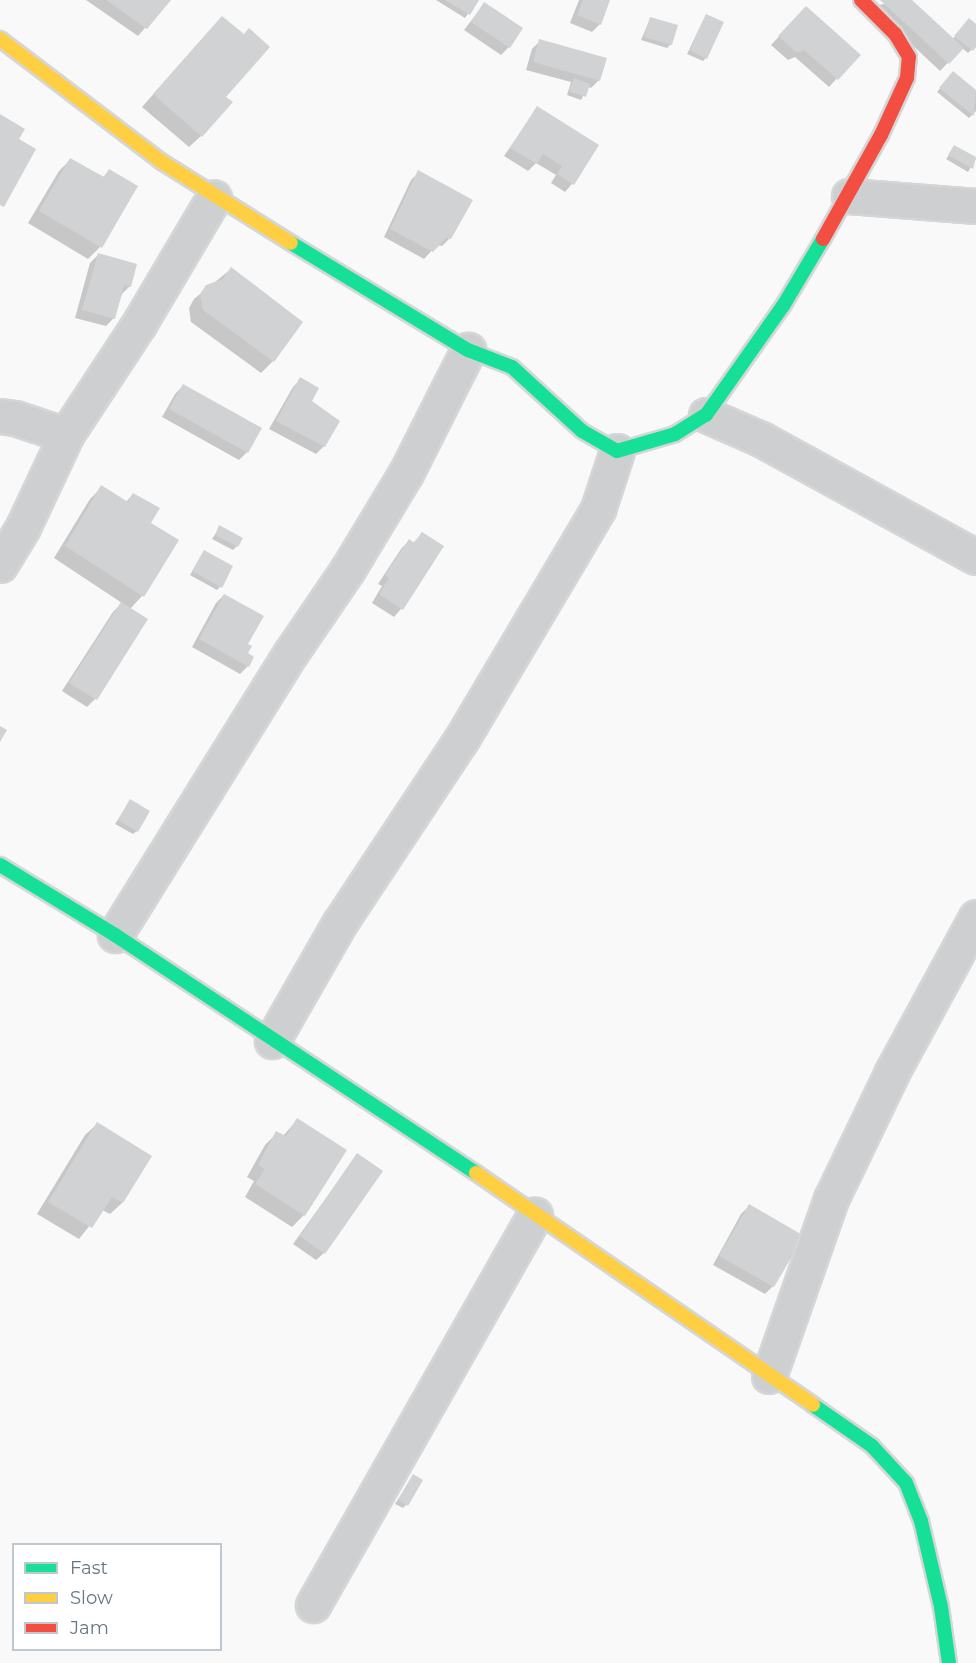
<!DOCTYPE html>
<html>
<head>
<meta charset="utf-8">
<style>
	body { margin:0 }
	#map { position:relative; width:976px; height:1663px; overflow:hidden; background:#f9f9f9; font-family:Montserrat,sans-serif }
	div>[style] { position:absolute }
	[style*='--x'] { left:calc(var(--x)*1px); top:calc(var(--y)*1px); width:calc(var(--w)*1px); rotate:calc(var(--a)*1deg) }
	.shadow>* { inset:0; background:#0003 }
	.building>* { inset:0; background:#d0d2d3 }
	.roads { filter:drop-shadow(2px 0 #d5d6d7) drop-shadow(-2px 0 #d5d6d7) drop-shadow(0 2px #d5d6d7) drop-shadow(0 -2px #d5d6d7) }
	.street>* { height:33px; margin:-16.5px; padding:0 16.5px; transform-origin:16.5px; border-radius:16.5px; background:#cecfd0 }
	.fast>* { height:14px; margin:-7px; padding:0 7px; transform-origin:7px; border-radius:7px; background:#16e098 }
	.slow>* { height:14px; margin:-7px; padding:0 7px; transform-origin:7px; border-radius:7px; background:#ffcf43 }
	.jam>* { height:14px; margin:-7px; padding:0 7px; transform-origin:7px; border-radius:7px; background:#f24e42 }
	span { translate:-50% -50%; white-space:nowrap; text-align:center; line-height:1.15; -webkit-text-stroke:6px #fff; paint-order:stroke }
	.legend { position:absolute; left:12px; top:1543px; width:210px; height:108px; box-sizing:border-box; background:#fff; border:2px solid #c1c8cd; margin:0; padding:8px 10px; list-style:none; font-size:18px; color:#657683 }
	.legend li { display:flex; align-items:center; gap:12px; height:30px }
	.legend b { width:30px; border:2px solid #c1c8cd }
</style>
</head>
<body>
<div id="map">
	<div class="shadow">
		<i style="clip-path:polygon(86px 0,169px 0,138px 36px)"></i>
		<i style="clip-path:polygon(436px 0,477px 0,465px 18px)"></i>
		<i style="clip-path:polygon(579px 0,609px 0,600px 24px,592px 32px,570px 23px)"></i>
		<i style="clip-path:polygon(910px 0,952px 40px,965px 24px,976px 26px,976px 45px,968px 53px,962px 48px,940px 71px,871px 6px)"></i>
		<i style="clip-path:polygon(484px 4px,509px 47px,501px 55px,464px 30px)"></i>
		<i style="clip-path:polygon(706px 15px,706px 58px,703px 61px,687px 54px)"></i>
		<i style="clip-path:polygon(798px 16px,858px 55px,829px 87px,795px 57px,788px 60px,771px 45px)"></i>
		<i style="clip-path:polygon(650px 19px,671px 44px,667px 48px,641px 40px)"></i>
		<i style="clip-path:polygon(210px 30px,243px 36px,224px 97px,201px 136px,189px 147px,142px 107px)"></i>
		<i style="clip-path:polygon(540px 41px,599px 80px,591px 88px,588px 87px,581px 100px,567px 95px,571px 82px,526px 70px,532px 49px)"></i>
		<i style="clip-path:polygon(953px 73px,976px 92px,976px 111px,969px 118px,937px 92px)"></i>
		<i style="clip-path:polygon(537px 108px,572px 184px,565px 192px,551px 183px,556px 175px,536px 163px,528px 171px,504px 156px)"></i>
		<i style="clip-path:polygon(955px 147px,976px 159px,968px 172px,946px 159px)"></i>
		<i style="clip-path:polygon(71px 159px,102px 178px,109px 171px,100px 247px,88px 259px,28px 223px,59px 171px)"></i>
		<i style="clip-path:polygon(419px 172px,450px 238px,442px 246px,437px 245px,424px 259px,384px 237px,411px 180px)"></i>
		<i style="clip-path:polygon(98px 255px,130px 286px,122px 294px,114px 318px,106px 326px,75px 318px,90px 263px)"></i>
		<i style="clip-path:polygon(231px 269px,273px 361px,261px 373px,191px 322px,189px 308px,194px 299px)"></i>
		<i style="clip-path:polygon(301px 379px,324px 446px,316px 454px,269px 429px,293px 387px)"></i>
		<i style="clip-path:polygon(183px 386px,247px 452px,239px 460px,162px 417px,175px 394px)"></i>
		<i style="clip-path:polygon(102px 487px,126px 502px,133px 494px,149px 523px,177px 540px,142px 596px,130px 609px,95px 699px,87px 707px,62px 691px,113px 612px,122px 603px,54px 558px,90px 499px)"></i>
		<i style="clip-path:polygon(220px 527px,237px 546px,233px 550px,212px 539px)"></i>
		<i style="clip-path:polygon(422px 534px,401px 609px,394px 617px,372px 603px,382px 586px,378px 584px,401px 549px,409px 541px,412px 544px)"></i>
		<i style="clip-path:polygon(204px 552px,220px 587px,217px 590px,190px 575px)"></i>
		<i style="clip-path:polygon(224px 595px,246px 644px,248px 666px,240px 674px,192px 647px,216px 603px)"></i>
		<i style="clip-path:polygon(130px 801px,137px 831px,133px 834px,115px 824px)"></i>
		<i style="clip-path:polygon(297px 1120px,304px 1215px,292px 1227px,245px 1197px,254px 1181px,247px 1177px,265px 1145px,277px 1133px,283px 1136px)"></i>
		<i style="clip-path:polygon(97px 1124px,150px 1156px,122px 1203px,110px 1214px,102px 1210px,79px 1239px,37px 1214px,85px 1135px)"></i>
		<i style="clip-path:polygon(357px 1155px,324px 1253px,316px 1260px,293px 1244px)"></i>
		<i style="clip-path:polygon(749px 1206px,773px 1286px,765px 1294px,713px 1265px,741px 1214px)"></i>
		<i style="clip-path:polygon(413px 1476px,406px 1505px,403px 1508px,395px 1504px)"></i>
	</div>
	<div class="building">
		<i style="clip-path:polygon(106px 0,171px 0,147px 29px)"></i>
		<i style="clip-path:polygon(445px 0,479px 0,470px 15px)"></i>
		<i style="clip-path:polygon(583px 0,610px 0,601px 25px,577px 15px)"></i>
		<i style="clip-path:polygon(880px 0,912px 0,964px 48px,949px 64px)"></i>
		<i style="clip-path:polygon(484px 2px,523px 28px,510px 48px,471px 22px)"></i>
		<i style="clip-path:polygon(806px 6px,861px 55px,838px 80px,804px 50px,797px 53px,778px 36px)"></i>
		<i style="clip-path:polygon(706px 14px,724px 22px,707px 59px,689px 50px)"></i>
		<i style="clip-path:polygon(222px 16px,244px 34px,249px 28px,270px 47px,226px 97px,233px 102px,202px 137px,153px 94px)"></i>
		<i style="clip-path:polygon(650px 17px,678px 25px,672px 45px,644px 37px)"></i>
		<i style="clip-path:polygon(969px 18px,976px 24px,976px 47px,973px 51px,954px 36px)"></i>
		<i style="clip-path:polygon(539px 39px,607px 58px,600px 81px,533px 62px)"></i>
		<i style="clip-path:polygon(953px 71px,976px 90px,974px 116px,939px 88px)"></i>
		<i style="clip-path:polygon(574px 78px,590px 84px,586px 97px,569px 91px)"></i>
		<i style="clip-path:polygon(537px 106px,599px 145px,574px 185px,557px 174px,562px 166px,543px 154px,537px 164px,510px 148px)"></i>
		<i style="clip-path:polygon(0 114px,25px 129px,19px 139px,36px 149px,4px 207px,0 205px)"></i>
		<i style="clip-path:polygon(954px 145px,976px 157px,973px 169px,948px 155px)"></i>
		<i style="clip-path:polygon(70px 158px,104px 177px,109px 169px,138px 186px,102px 248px,39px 211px)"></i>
		<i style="clip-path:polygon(418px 170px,473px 200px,451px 239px,446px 238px,433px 252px,390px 229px)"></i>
		<i style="clip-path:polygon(98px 253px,137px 264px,131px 287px,124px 285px,115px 319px,82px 310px)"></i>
		<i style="clip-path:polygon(231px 267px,303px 322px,274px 362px,203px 310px,200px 294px,206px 285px,223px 279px)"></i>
		<i style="clip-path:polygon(300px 377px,319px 388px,312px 401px,340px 421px,325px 447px,276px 421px)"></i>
		<i style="clip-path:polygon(183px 384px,262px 428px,248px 453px,169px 409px)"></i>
		<i style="clip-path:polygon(101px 485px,128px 502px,133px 493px,160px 508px,151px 523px,179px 540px,144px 597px,65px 546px)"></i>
		<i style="clip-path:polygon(219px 525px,243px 538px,238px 547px,215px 535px)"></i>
		<i style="clip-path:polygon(422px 532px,444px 546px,403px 610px,379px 594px,389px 578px,385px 575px,409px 539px,414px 543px)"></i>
		<i style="clip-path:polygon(204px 550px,233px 566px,222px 588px,192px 571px)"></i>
		<i style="clip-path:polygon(224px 594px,264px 616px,248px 644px,252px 646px,248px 653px,254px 657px,249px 667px,199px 639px)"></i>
		<i style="clip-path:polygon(121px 602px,148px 619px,97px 700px,69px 683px)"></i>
		<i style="clip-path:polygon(0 726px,7px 730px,0 742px)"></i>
		<i style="clip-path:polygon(130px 799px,150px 811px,138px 832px,118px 820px)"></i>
		<i style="clip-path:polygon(297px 1118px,347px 1150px,305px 1216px,255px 1184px,265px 1169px,258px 1165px,276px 1131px,286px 1136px)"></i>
		<i style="clip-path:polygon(97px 1122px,152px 1156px,123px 1203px,112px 1197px,92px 1228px,48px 1202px)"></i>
		<i style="clip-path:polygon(357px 1153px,383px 1171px,325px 1254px,300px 1236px)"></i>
		<i style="clip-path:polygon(749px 1204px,804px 1236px,774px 1287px,719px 1256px)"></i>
		<i style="clip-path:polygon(413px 1474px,423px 1480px,408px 1506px,398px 1500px)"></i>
	</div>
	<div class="roads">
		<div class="street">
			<i style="--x:849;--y:196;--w:127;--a:4.5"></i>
			<i style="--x:706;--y:415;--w:60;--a:23.6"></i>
			<i style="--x:761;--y:439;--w:245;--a:28.8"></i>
			<i style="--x:0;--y:416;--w:15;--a:8"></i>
			<i style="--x:15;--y:418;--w:54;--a:18.4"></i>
			<i style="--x:0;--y:565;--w:44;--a:-58.8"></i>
			<i style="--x:23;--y:527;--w:102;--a:-64.9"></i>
			<i style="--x:66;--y:435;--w:133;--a:-56.7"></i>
			<i style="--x:139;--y:324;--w:147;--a:-59.4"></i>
			<i style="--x:115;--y:935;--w:331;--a:-58.1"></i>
			<i style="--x:290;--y:654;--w:103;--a:-55.7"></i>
			<i style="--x:348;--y:569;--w:112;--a:-58.9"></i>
			<i style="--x:406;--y:473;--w:138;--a:-63.2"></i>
			<i style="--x:272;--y:1041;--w:135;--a:-60.2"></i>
			<i style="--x:339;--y:924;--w:221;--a:-56.5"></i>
			<i style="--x:461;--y:740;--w:269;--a:-59.3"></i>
			<i style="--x:598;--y:509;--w:61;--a:-71.9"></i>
			<i style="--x:769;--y:1376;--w:188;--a:-70.7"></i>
			<i style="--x:831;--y:1199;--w:141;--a:-64.3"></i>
			<i style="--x:892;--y:1072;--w:176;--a:-61.5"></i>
			<i style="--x:313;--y:1605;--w:449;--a:-60.4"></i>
		</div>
		<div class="fast">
			<i style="--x:291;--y:243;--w:207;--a:31.2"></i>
			<i style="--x:468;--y:350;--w:47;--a:21.1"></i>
			<i style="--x:512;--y:367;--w:95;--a:42.4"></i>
			<i style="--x:582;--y:431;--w:40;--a:29.7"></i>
			<i style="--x:617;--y:451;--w:60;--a:-16.3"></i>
			<i style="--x:675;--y:434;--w:36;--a:-32"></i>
			<i style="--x:706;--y:415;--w:133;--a:-54.8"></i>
			<i style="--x:783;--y:306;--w:78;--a:-59.2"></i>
			<i style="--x:0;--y:865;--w:135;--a:31.3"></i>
			<i style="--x:115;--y:935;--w:432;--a:33.4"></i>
			<i style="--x:813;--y:1405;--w:72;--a:34.8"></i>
			<i style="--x:872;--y:1446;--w:50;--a:47.4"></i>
			<i style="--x:906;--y:1483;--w:41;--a:68.5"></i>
			<i style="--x:921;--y:1521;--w:88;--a:76.9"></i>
			<i style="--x:941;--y:1607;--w:57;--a:81.9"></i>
		</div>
		<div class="slow">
			<i style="--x:0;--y:39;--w:203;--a:37.2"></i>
			<i style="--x:162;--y:162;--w:152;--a:32.1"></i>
			<i style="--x:476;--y:1173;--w:409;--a:34.5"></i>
		</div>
		<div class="jam">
			<i style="--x:823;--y:239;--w:119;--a:-60.9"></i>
			<i style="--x:881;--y:135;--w:63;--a:-65.5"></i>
			<i style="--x:907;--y:78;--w:21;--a:-85"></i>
			<i style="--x:909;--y:57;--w:27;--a:-121"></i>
			<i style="--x:895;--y:34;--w:48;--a:-135"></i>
		</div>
	</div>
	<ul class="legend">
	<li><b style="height:8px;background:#16e098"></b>Fast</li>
	<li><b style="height:8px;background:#ffcf43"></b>Slow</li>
	<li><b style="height:8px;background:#f24e42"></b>Jam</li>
	</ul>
</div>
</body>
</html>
